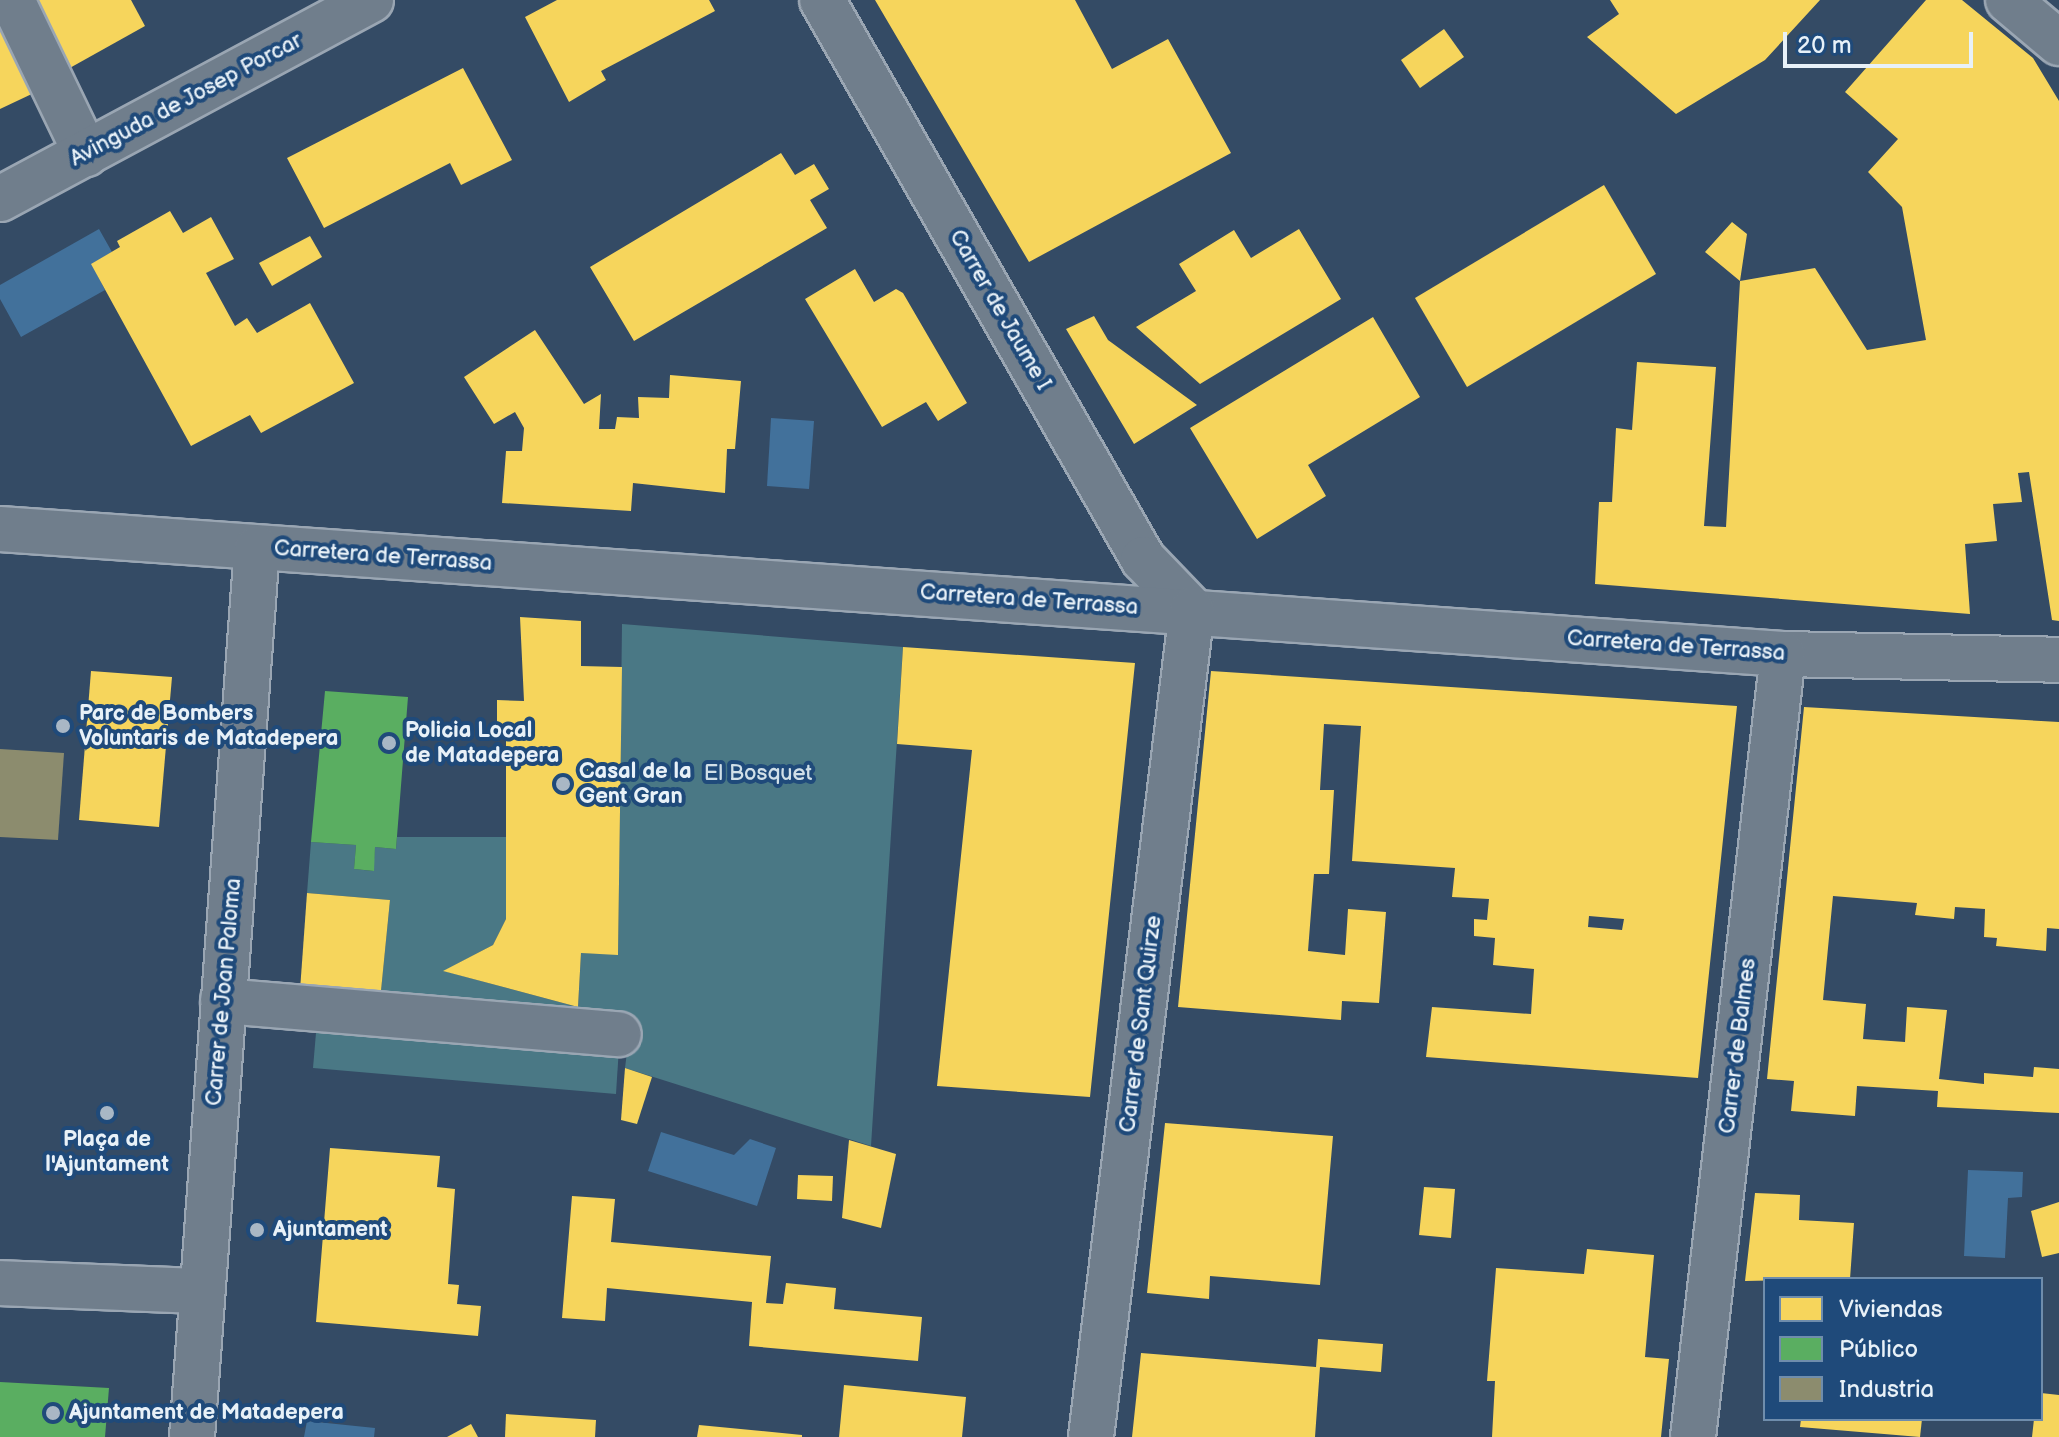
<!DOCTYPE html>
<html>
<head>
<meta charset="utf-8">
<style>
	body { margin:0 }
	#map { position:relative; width:2059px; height:1437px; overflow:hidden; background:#344b65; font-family:"Balsamiq Sans",sans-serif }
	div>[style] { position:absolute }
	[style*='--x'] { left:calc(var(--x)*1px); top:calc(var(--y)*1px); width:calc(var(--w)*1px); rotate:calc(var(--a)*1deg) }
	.green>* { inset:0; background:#4a7885 }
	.water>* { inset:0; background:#42719b }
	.homes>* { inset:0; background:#f6d55c }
	.public>* { inset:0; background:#5aae61 }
	.industry>* { inset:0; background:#8c8c6e }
	.roads { filter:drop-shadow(2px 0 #9aa6b3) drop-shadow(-2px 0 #9aa6b3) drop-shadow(0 2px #9aa6b3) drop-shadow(0 -2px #9aa6b3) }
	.pedestrian>* { height:44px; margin:-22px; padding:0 22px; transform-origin:22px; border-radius:22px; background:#707e8c }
	.minor>* { height:44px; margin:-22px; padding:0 22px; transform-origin:22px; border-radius:22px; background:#707e8c }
	.dots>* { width:22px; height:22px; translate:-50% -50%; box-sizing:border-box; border:4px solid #1f4a7a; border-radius:50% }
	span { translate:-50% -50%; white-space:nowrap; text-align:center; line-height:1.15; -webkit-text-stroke:8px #1f4a7a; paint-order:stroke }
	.street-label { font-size:22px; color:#e8f1f8 }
	.poi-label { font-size:22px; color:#e8f1f8; font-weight:700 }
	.left { translate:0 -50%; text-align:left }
	.park-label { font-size:22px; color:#d1e0e8 }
	.legend { position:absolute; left:1763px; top:1277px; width:280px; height:144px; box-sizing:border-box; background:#1f4a7a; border:2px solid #6f8dac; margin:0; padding:10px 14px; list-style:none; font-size:24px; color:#e8f1f8 }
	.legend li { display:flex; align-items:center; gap:16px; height:40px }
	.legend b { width:40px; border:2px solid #6f8dac }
	.scale { position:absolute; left:1783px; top:32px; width:190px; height:36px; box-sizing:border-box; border:4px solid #e8f1f8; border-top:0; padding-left:10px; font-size:24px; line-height:28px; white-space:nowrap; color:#e8f1f8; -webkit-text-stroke:6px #1f4a7a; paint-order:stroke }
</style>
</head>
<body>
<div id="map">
	<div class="green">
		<i style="clip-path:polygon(622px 624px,903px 647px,871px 1146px,625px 1068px,628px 1044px,379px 1011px,390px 900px,307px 893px,311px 842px,356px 845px,354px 869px,373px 871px,375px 847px,396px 849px,397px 837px,507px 837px,506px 919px,493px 945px,444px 971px,578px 1007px,581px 953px,618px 954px)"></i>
		<i style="clip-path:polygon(317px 1021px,619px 1047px,616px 1094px,313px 1068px)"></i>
	</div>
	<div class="water">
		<i style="clip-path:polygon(99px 229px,112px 252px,92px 264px,105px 290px,21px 337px,0 299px,0 285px)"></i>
		<i style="clip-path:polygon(771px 418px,814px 421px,809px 489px,767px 486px)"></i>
		<i style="clip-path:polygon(661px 1132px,734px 1155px,750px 1139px,776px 1148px,757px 1206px,648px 1171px)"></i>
		<i style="clip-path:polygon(1968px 1170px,2023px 1172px,2022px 1197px,2008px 1198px,2005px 1258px,1964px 1256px)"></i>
		<i style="clip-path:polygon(307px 1421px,375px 1428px,374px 1437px,304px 1437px)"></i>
	</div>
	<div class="homes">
		<i style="clip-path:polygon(0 0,36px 92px,0 109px)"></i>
		<i style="clip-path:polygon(23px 0,131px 0,145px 26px,59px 74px)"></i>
		<i style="clip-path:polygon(557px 0,709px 0,715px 11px,601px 71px,606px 80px,569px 102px,525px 17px)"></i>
		<i style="clip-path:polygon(875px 0,1075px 0,1112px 69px,1168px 39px,1231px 153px,1029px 262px)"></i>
		<i style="clip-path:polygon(1610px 0,1820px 0,1765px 60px,1676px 114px,1587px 37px,1619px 14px)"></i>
		<i style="clip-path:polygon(1926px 0,1962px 0,2033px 58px,2059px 101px,2059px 621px,2052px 620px,2029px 472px,2018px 473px,2022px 502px,1993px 504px,1997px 541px,1965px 544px,1970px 614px,1595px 584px,1599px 502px,1612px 502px,1616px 428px,1632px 430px,1637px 362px,1716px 367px,1704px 526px,1726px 527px,1740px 281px,1705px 252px,1732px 222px,1747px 234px,1740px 281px,1815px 268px,1867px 350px,1926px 340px,1902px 207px,1868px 172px,1898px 139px,1845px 92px)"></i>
		<i style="clip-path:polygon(1444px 29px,1464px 57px,1420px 88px,1401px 60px)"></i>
		<i style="clip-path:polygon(463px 68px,512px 160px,461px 185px,450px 163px,324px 228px,287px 158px)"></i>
		<i style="clip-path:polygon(781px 153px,795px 175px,814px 164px,829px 189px,810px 200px,827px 228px,634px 341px,590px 267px)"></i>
		<i style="clip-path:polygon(1604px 185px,1656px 274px,1467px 387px,1415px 298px)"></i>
		<i style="clip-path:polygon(170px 211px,183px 233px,211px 217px,234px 259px,206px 273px,235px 326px,247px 318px,257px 333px,310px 303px,354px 383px,261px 433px,250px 415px,191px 446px,91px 264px,120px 247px,117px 241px)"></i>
		<i style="clip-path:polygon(1299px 229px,1341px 299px,1200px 384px,1136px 327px,1196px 291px,1179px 264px,1234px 230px,1251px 258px)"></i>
		<i style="clip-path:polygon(310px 236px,322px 257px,272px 286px,259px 263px)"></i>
		<i style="clip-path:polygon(855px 269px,874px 302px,896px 289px,903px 293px,967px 403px,938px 421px,926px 402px,882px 427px,805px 299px)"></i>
		<i style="clip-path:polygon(1094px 316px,1108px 340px,1197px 405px,1134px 444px,1066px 329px)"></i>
		<i style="clip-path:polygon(1373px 317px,1420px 397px,1308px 465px,1326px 496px,1257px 539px,1190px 428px)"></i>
		<i style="clip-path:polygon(535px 330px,584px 404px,601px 394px,599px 429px,615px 429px,617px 417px,639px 418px,638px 397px,669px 398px,670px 375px,741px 381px,735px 449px,727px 449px,725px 493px,633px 483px,631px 511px,502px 503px,506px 451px,522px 451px,524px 428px,515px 412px,494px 424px,464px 377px)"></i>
		<i style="clip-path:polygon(520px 617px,581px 621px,581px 666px,622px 667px,618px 955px,581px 953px,578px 1007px,443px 971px,493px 945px,506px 919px,506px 731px,497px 731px,497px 700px,524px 701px)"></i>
		<i style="clip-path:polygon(903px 647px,1135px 663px,1090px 1097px,937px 1086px,972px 750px,897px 744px)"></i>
		<i style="clip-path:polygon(91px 671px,172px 677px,159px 827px,79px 820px)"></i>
		<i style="clip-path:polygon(evenodd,1211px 671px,1737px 706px,1698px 1078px,1426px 1057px,1432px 1007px,1531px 1014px,1534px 969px,1493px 965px,1495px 938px,1474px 936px,1474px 919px,1487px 920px,1489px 899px,1452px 897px,1455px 868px,1352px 861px,1361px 726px,1324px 724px,1320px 790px,1334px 790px,1329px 874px,1314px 874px,1308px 951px,1345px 955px,1348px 909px,1386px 912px,1379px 1003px,1342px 1001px,1341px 1020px,1178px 1007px,1211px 671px,1589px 916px,1624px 919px,1622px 930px,1588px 927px,1589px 916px)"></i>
		<i style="clip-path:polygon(1804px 707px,2059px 722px,2059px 929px,2047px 928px,2046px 951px,1996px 946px,1997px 938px,1984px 937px,1985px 909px,1955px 907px,1954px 919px,1915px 915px,1917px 903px,1833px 896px,1823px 1000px,1866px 1004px,1863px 1039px,1905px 1042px,1907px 1007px,1947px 1010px,1939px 1079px,1984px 1084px,1984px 1073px,2033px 1077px,2034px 1067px,2059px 1069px,2059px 1113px,1937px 1107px,1938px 1091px,1857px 1086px,1855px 1116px,1791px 1111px,1794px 1081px,1767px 1079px)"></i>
		<i style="clip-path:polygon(307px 893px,390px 900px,379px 1011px,299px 1004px)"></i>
		<i style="clip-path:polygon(625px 1068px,652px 1077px,637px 1124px,621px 1120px)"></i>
		<i style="clip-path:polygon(1165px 1123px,1333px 1136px,1320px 1285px,1210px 1276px,1209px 1299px,1147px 1293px)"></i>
		<i style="clip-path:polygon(849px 1140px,896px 1154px,881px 1228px,842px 1218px)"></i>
		<i style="clip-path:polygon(330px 1148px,440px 1156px,437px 1187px,455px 1189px,448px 1284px,459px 1285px,457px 1304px,481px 1306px,478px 1336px,316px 1322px)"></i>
		<i style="clip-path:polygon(798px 1175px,833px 1176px,832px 1201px,797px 1199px)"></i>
		<i style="clip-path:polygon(1424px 1187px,1455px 1189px,1451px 1238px,1419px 1235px)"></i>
		<i style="clip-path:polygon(1755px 1193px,1800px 1195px,1799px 1220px,1854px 1223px,1850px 1279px,1745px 1281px)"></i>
		<i style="clip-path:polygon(572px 1196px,615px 1199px,611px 1242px,771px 1256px,766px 1303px,783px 1304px,786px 1283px,836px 1288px,834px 1309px,922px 1317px,918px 1361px,749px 1346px,752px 1302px,607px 1288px,605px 1321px,562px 1318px)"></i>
		<i style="clip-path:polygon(2059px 1202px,2059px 1253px,2042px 1257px,2031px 1211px)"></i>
		<i style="clip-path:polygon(1587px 1249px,1654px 1255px,1645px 1357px,1669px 1359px,1661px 1437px,1492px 1437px,1495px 1381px,1487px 1381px,1496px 1268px,1584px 1274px)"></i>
		<i style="clip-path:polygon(1318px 1339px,1383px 1344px,1381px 1372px,1320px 1367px,1315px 1437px,1132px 1437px,1141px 1353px,1316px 1367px)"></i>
		<i style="clip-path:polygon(844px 1385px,966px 1397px,962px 1437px,839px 1437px)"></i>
		<i style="clip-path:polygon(2041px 1393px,2059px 1395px,2059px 1437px,2032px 1437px,2034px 1419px,2041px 1419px)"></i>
		<i style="clip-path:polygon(506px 1414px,596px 1420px,595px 1437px,505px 1437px)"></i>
		<i style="clip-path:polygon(1801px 1419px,1922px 1419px,1920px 1437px,1800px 1427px)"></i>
		<i style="clip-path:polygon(471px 1424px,478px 1437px,447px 1437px)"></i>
		<i style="clip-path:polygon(699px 1425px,802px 1435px,802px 1437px,697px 1437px)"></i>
	</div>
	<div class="public">
		<i style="clip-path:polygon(325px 691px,408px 697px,396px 849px,375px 847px,374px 871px,354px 869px,356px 845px,311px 842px)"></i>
		<i style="clip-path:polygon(0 1382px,109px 1388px,105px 1437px,0 1437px)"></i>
	</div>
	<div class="industry">
		<i style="clip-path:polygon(0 749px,64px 753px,58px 840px,0 837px)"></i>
	</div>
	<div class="roads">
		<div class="pedestrian">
			<i style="--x:12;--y:0;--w:171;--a:64.3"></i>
			<i style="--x:223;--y:1001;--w:397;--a:4.8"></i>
		</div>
		<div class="minor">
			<i style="--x:822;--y:0;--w:645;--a:60.13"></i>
			<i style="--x:1143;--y:559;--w:71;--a:46.1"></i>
			<i style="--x:2008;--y:0;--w:67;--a:40.1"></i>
			<i style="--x:0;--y:199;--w:421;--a:-28.2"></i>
			<i style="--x:0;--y:529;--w:1787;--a:4.01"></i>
			<i style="--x:1783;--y:654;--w:276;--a:1.2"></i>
			<i style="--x:0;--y:1283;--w:201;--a:2.3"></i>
			<i style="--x:192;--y:1437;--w:891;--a:-85.82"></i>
			<i style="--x:1091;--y:1437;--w:833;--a:-83.04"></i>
			<i style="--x:1693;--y:1437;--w:788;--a:-83.44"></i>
		</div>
	</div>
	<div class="dots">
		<i style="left:63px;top:726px;background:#a9b7c5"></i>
		<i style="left:389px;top:743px;background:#a9b7c5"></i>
		<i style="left:563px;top:784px;background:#a9b7c5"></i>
		<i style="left:107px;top:1113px;background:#a9b7c5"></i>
		<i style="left:257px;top:1230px;background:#a9b7c5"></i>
		<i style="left:53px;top:1413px;background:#a9b7c5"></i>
	</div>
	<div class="street-label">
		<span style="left:186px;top:100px;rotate:-28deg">Avinguda de Josep Porcar</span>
		<span style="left:1000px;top:310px;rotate:60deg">Carrer de Jaume I</span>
		<span style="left:383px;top:556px;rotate:4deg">Carretera de Terrassa</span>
		<span style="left:1029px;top:600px;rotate:4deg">Carretera de Terrassa</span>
		<span style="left:1676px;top:646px;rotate:4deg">Carretera de Terrassa</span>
		<span style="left:224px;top:992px;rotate:-85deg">Carrer de Joan Paloma</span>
		<span style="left:1141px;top:1024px;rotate:-83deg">Carrer de Sant Quirze</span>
		<span style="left:1738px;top:1046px;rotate:-83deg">Carrer de Balmes</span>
	</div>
	<div class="poi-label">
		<span class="left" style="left:79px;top:726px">Parc de Bombers<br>Voluntaris de Matadepera</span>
		<span class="left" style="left:405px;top:743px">Policia Local<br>de Matadepera</span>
		<span class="left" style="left:579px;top:784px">Casal de la<br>Gent Gran</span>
		<span style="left:107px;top:1152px">Plaça de<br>l'Ajuntament</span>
		<span class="left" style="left:273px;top:1230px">Ajuntament</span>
		<span class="left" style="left:69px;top:1413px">Ajuntament de Matadepera</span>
	</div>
	<div class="park-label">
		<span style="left:758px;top:774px">El Bosquet</span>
	</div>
	<ul class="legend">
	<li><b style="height:22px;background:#f6d55c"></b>Viviendas</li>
	<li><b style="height:22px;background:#5aae61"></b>Público</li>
	<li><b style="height:22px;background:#8c8c6e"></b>Industria</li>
	</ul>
	<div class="scale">20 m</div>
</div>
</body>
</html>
